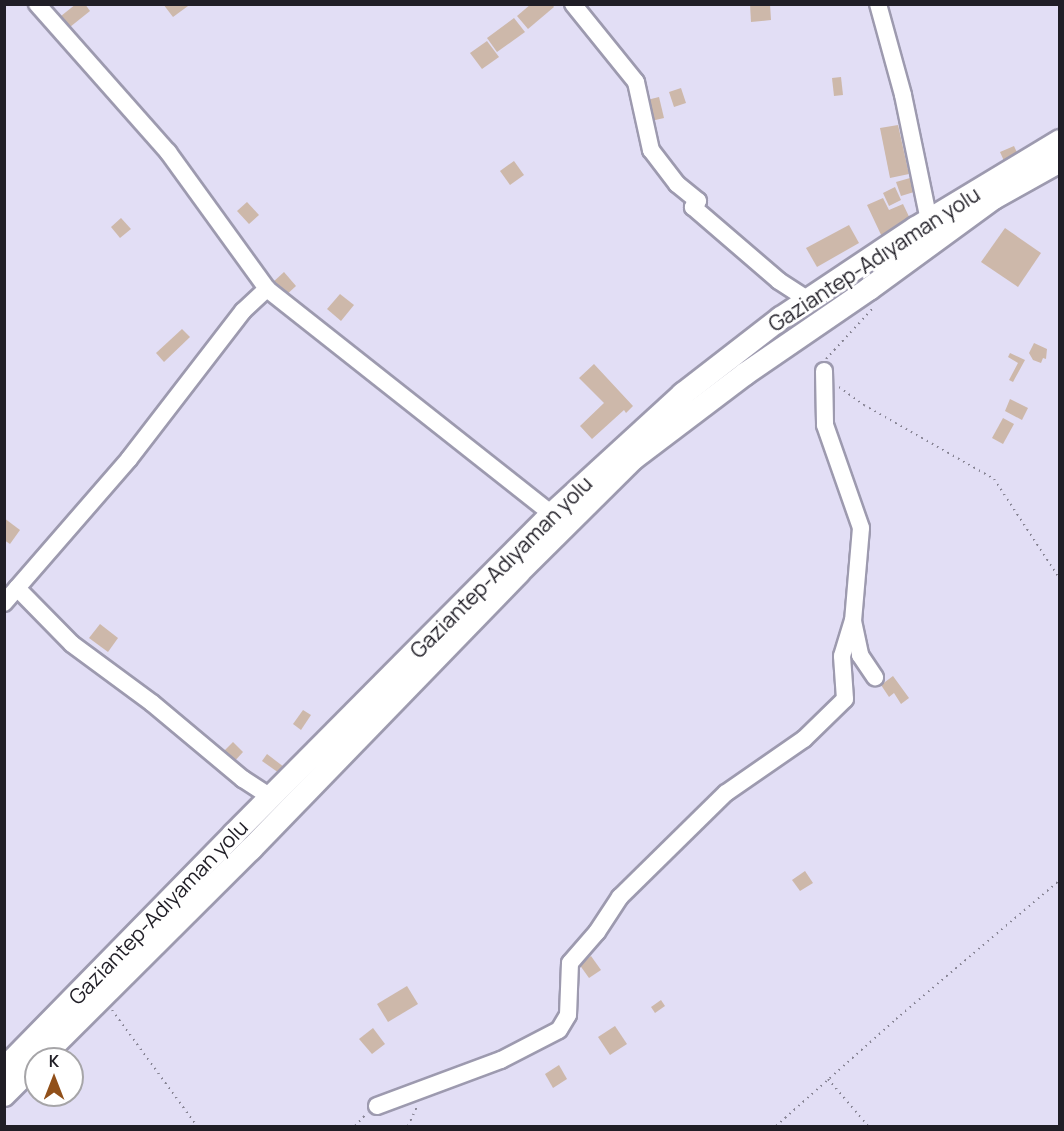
<!DOCTYPE html>
<html>
<head>
<meta charset="utf-8">
<style>
	body { margin:0 }
	#map { position:relative; width:1064px; height:1131px; overflow:hidden; background:#e2def5; font-family:Manrope,sans-serif }
	div>[style] { position:absolute }
	[style*='--x'] { left:calc(var(--x)*1px); top:calc(var(--y)*1px); width:calc(var(--w)*1px); rotate:calc(var(--a)*1deg) }
	.building>* { inset:0; background:#cdb8aa }
	.path>* { height:2px; margin-top:-1px; transform-origin:0; background:repeating-linear-gradient(90deg,#878494 0 1.5px,transparent 0 6px) }
	.roads { filter:drop-shadow(2px 0 #9d9aaf) drop-shadow(-2px 0 #9d9aaf) drop-shadow(0 2px #9d9aaf) drop-shadow(0 -2px #9d9aaf) }
	.minor>* { height:16px; margin:-8px; padding:0 8px; transform-origin:8px; border-radius:8px; background:#fff }
	.highway>* { height:22px; margin:-11px; padding:0 11px; transform-origin:11px; border-radius:11px; background:#fff }
	span { translate:-50% -50%; white-space:nowrap; text-align:center; line-height:1.15; -webkit-text-stroke:6px #fff; paint-order:stroke }
	.street-label { font-size:21px; color:#201e26 }
	.frame { position:absolute; inset:0; border:6px solid #201e26; pointer-events:none }
	.north { position:absolute; left:24px; top:1047px; width:60px; height:60px; box-sizing:border-box; background:#fff; border:2px solid #a6a5a8; border-radius:50%; rotate:0deg; font-size:16px; font-weight:700; line-height:24px; text-align:center; color:#201e26 }
	.north::after { content:''; display:block; margin:auto; width:21px; height:27px; background:#91501a; clip-path:polygon(50% 0,100% 100%,50% 72%,0 100%) }
</style>
</head>
<body>
<div id="map">
	<div class="building">
		<i style="clip-path:polygon(76px 4px,85px 4px,90px 11px,70px 27px,61px 16px)"></i>
		<i style="clip-path:polygon(163px 4px,187px 4px,188px 6px,173px 17px)"></i>
		<i style="clip-path:polygon(531px 4px,552px 4px,554px 7px,528px 29px,517px 16px)"></i>
		<i style="clip-path:polygon(750px 4px,770px 4px,771px 20px,751px 22px)"></i>
		<i style="clip-path:polygon(514px 18px,525px 32px,497px 52px,487px 38px)"></i>
		<i style="clip-path:polygon(487px 41px,499px 57px,482px 69px,470px 53px)"></i>
		<i style="clip-path:polygon(841px 77px,843px 95px,834px 96px,832px 78px)"></i>
		<i style="clip-path:polygon(681px 88px,686px 103px,674px 107px,669px 92px)"></i>
		<i style="clip-path:polygon(659px 97px,664px 118px,651px 121px,647px 100px)"></i>
		<i style="clip-path:polygon(898px 125px,909px 174px,890px 178px,880px 128px)"></i>
		<i style="clip-path:polygon(1014px 146px,1019px 157px,1005px 163px,1000px 152px)"></i>
		<i style="clip-path:polygon(514px 161px,524px 175px,510px 185px,500px 171px)"></i>
		<i style="clip-path:polygon(910px 178px,914px 192px,901px 196px,896px 182px)"></i>
		<i style="clip-path:polygon(895px 187px,901px 200px,889px 206px,883px 193px)"></i>
		<i style="clip-path:polygon(883px 198px,889px 210px,903px 204px,913px 225px,883px 239px,867px 205px)"></i>
		<i style="clip-path:polygon(247px 202px,259px 215px,249px 224px,237px 211px)"></i>
		<i style="clip-path:polygon(121px 218px,131px 229px,120px 238px,111px 227px)"></i>
		<i style="clip-path:polygon(849px 225px,859px 243px,817px 267px,806px 248px)"></i>
		<i style="clip-path:polygon(1005px 228px,1041px 253px,1018px 287px,981px 262px)"></i>
		<i style="clip-path:polygon(284px 272px,296px 286px,284px 297px,272px 283px)"></i>
		<i style="clip-path:polygon(340px 294px,354px 305px,341px 321px,327px 309px)"></i>
		<i style="clip-path:polygon(182px 329px,190px 337px,164px 362px,156px 353px)"></i>
		<i style="clip-path:polygon(1034px 343px,1047px 349px,1046px 359px,1043px 358px,1041px 363px,1033px 360px,1029px 353px)"></i>
		<i style="clip-path:polygon(1010px 353px,1025px 360px,1013px 382px,1009px 380px,1018px 363px,1008px 357px)"></i>
		<i style="clip-path:polygon(594px 364px,633px 406px,626px 413px,624px 410px,592px 439px,580px 426px,604px 403px,579px 378px)"></i>
		<i style="clip-path:polygon(1010px 399px,1028px 408px,1022px 420px,1005px 411px)"></i>
		<i style="clip-path:polygon(1003px 418px,1014px 424px,1003px 444px,992px 438px)"></i>
		<i style="clip-path:polygon(4px 518px,20px 530px,10px 544px,4px 540px)"></i>
		<i style="clip-path:polygon(100px 624px,118px 638px,108px 652px,89px 638px)"></i>
		<i style="clip-path:polygon(893px 676px,909px 698px,901px 704px,894px 693px,889px 697px,881px 685px)"></i>
		<i style="clip-path:polygon(303px 710px,311px 715px,301px 730px,293px 724px)"></i>
		<i style="clip-path:polygon(233px 742px,243px 752px,232px 764px,221px 754px)"></i>
		<i style="clip-path:polygon(267px 754px,284px 767px,279px 773px,262px 761px)"></i>
		<i style="clip-path:polygon(805px 871px,813px 883px,800px 891px,792px 880px)"></i>
		<i style="clip-path:polygon(591px 956px,601px 970px,589px 978px,579px 964px)"></i>
		<i style="clip-path:polygon(407px 986px,418px 1004px,388px 1022px,377px 1004px)"></i>
		<i style="clip-path:polygon(661px 1000px,665px 1006px,655px 1013px,651px 1007px)"></i>
		<i style="clip-path:polygon(615px 1026px,627px 1044px,610px 1055px,598px 1037px)"></i>
		<i style="clip-path:polygon(373px 1028px,385px 1044px,372px 1054px,359px 1039px)"></i>
		<i style="clip-path:polygon(559px 1065px,567px 1079px,553px 1088px,545px 1074px)"></i>
	</div>
	<div class="path">
		<i style="--x:826;--y:359;--w:69;--a:-47.3"></i>
		<i style="--x:839;--y:387;--w:31;--a:36"></i>
		<i style="--x:864;--y:405;--w:150;--a:29.6"></i>
		<i style="--x:994;--y:479;--w:120;--a:56.6"></i>
		<i style="--x:112;--y:1010;--w:144;--a:53.8"></i>
		<i style="--x:828;--y:1079;--w:62;--a:49.6"></i>
		<i style="--x:355;--y:1126;--w:18;--a:-47"></i>
		<i style="--x:408;--y:1126;--w:23;--a:-65"></i>
		<i style="--x:776;--y:1126;--w:161;--a:-41.7"></i>
		<i style="--x:896;--y:1019;--w:215;--a:-40.3"></i>
	</div>
	<div class="roads">
		<div class="minor">
			<i style="--x:37;--y:4;--w:198;--a:48.5"></i>
			<i style="--x:168;--y:152;--w:169;--a:54.1"></i>
			<i style="--x:267;--y:289;--w:363;--a:38.3"></i>
			<i style="--x:573;--y:4;--w:100;--a:51.1"></i>
			<i style="--x:636;--y:82;--w:70;--a:77.6"></i>
			<i style="--x:651;--y:150;--w:43;--a:52.6"></i>
			<i style="--x:677;--y:184;--w:27;--a:39"></i>
			<i style="--x:698;--y:201;--w:8;--a:130"></i>
			<i style="--x:693;--y:207;--w:113;--a:40.7"></i>
			<i style="--x:779;--y:281;--w:35;--a:33"></i>
			<i style="--x:878;--y:4;--w:94;--a:74.6"></i>
			<i style="--x:903;--y:95;--w:128;--a:78.3"></i>
			<i style="--x:824;--y:371;--w:54;--a:88.9"></i>
			<i style="--x:825;--y:425;--w:109;--a:70.7"></i>
			<i style="--x:861;--y:528;--w:93;--a:94.9"></i>
			<i style="--x:853;--y:621;--w:35;--a:78"></i>
			<i style="--x:860;--y:655;--w:27;--a:56"></i>
			<i style="--x:17;--y:588;--w:78;--a:45.5"></i>
			<i style="--x:72;--y:644;--w:99;--a:36.4"></i>
			<i style="--x:152;--y:703;--w:119;--a:39.9"></i>
			<i style="--x:243;--y:779;--w:33;--a:33"></i>
			<i style="--x:4;--y:603;--w:191;--a:-49"></i>
			<i style="--x:129;--y:459;--w:187;--a:-52.4"></i>
			<i style="--x:243;--y:311;--w:33;--a:-43"></i>
			<i style="--x:377;--y:1106;--w:132;--a:-20.4"></i>
			<i style="--x:501;--y:1060;--w:65;--a:-27.3"></i>
			<i style="--x:559;--y:1030;--w:17;--a:-59"></i>
			<i style="--x:568;--y:1015;--w:52;--a:-87.8"></i>
			<i style="--x:570;--y:963;--w:41;--a:-48.9"></i>
			<i style="--x:597;--y:932;--w:42;--a:-56.7"></i>
			<i style="--x:620;--y:897;--w:148;--a:-44.5"></i>
			<i style="--x:726;--y:793;--w:95;--a:-34.7"></i>
			<i style="--x:804;--y:739;--w:57;--a:-44.3"></i>
			<i style="--x:845;--y:699;--w:43;--a:-94"></i>
			<i style="--x:842;--y:656;--w:37;--a:-73"></i>
		</div>
		<div class="highway">
			<i style="--x:40;--y:1059;--w:298;--a:-44.9"></i>
			<i style="--x:251;--y:849;--w:384;--a:-45.9"></i>
			<i style="--x:518;--y:573;--w:163;--a:-44.8"></i>
			<i style="--x:634;--y:458;--w:139;--a:-37.1"></i>
			<i style="--x:745;--y:374;--w:150;--a:-34.4"></i>
			<i style="--x:869;--y:289;--w:155;--a:-36.1"></i>
			<i style="--x:994;--y:198;--w:76;--a:-29.3"></i>
			<i style="--x:4;--y:1069;--w:329;--a:-45.6"></i>
			<i style="--x:234;--y:834;--w:451;--a:-45.2"></i>
			<i style="--x:552;--y:514;--w:178;--a:-42.5"></i>
			<i style="--x:683;--y:394;--w:124;--a:-37.8"></i>
			<i style="--x:781;--y:318;--w:162;--a:-33.7"></i>
			<i style="--x:916;--y:228;--w:168;--a:-31.1"></i>
			<i style="--x:4;--y:1095;--w:45;--a:-45"></i>
		</div>
	</div>
	<div class="street-label">
		<span style="left:874px;top:259px;rotate:-33deg">Gaziantep-Adıyaman yolu</span>
		<span style="left:501px;top:567px;rotate:-45deg">Gaziantep-Adıyaman yolu</span>
		<span style="left:158px;top:912px;rotate:-46deg">Gaziantep-Adıyaman yolu</span>
	</div>
	<div class="frame"></div>
	<div class="north">K</div>
</div>
</body>
</html>
